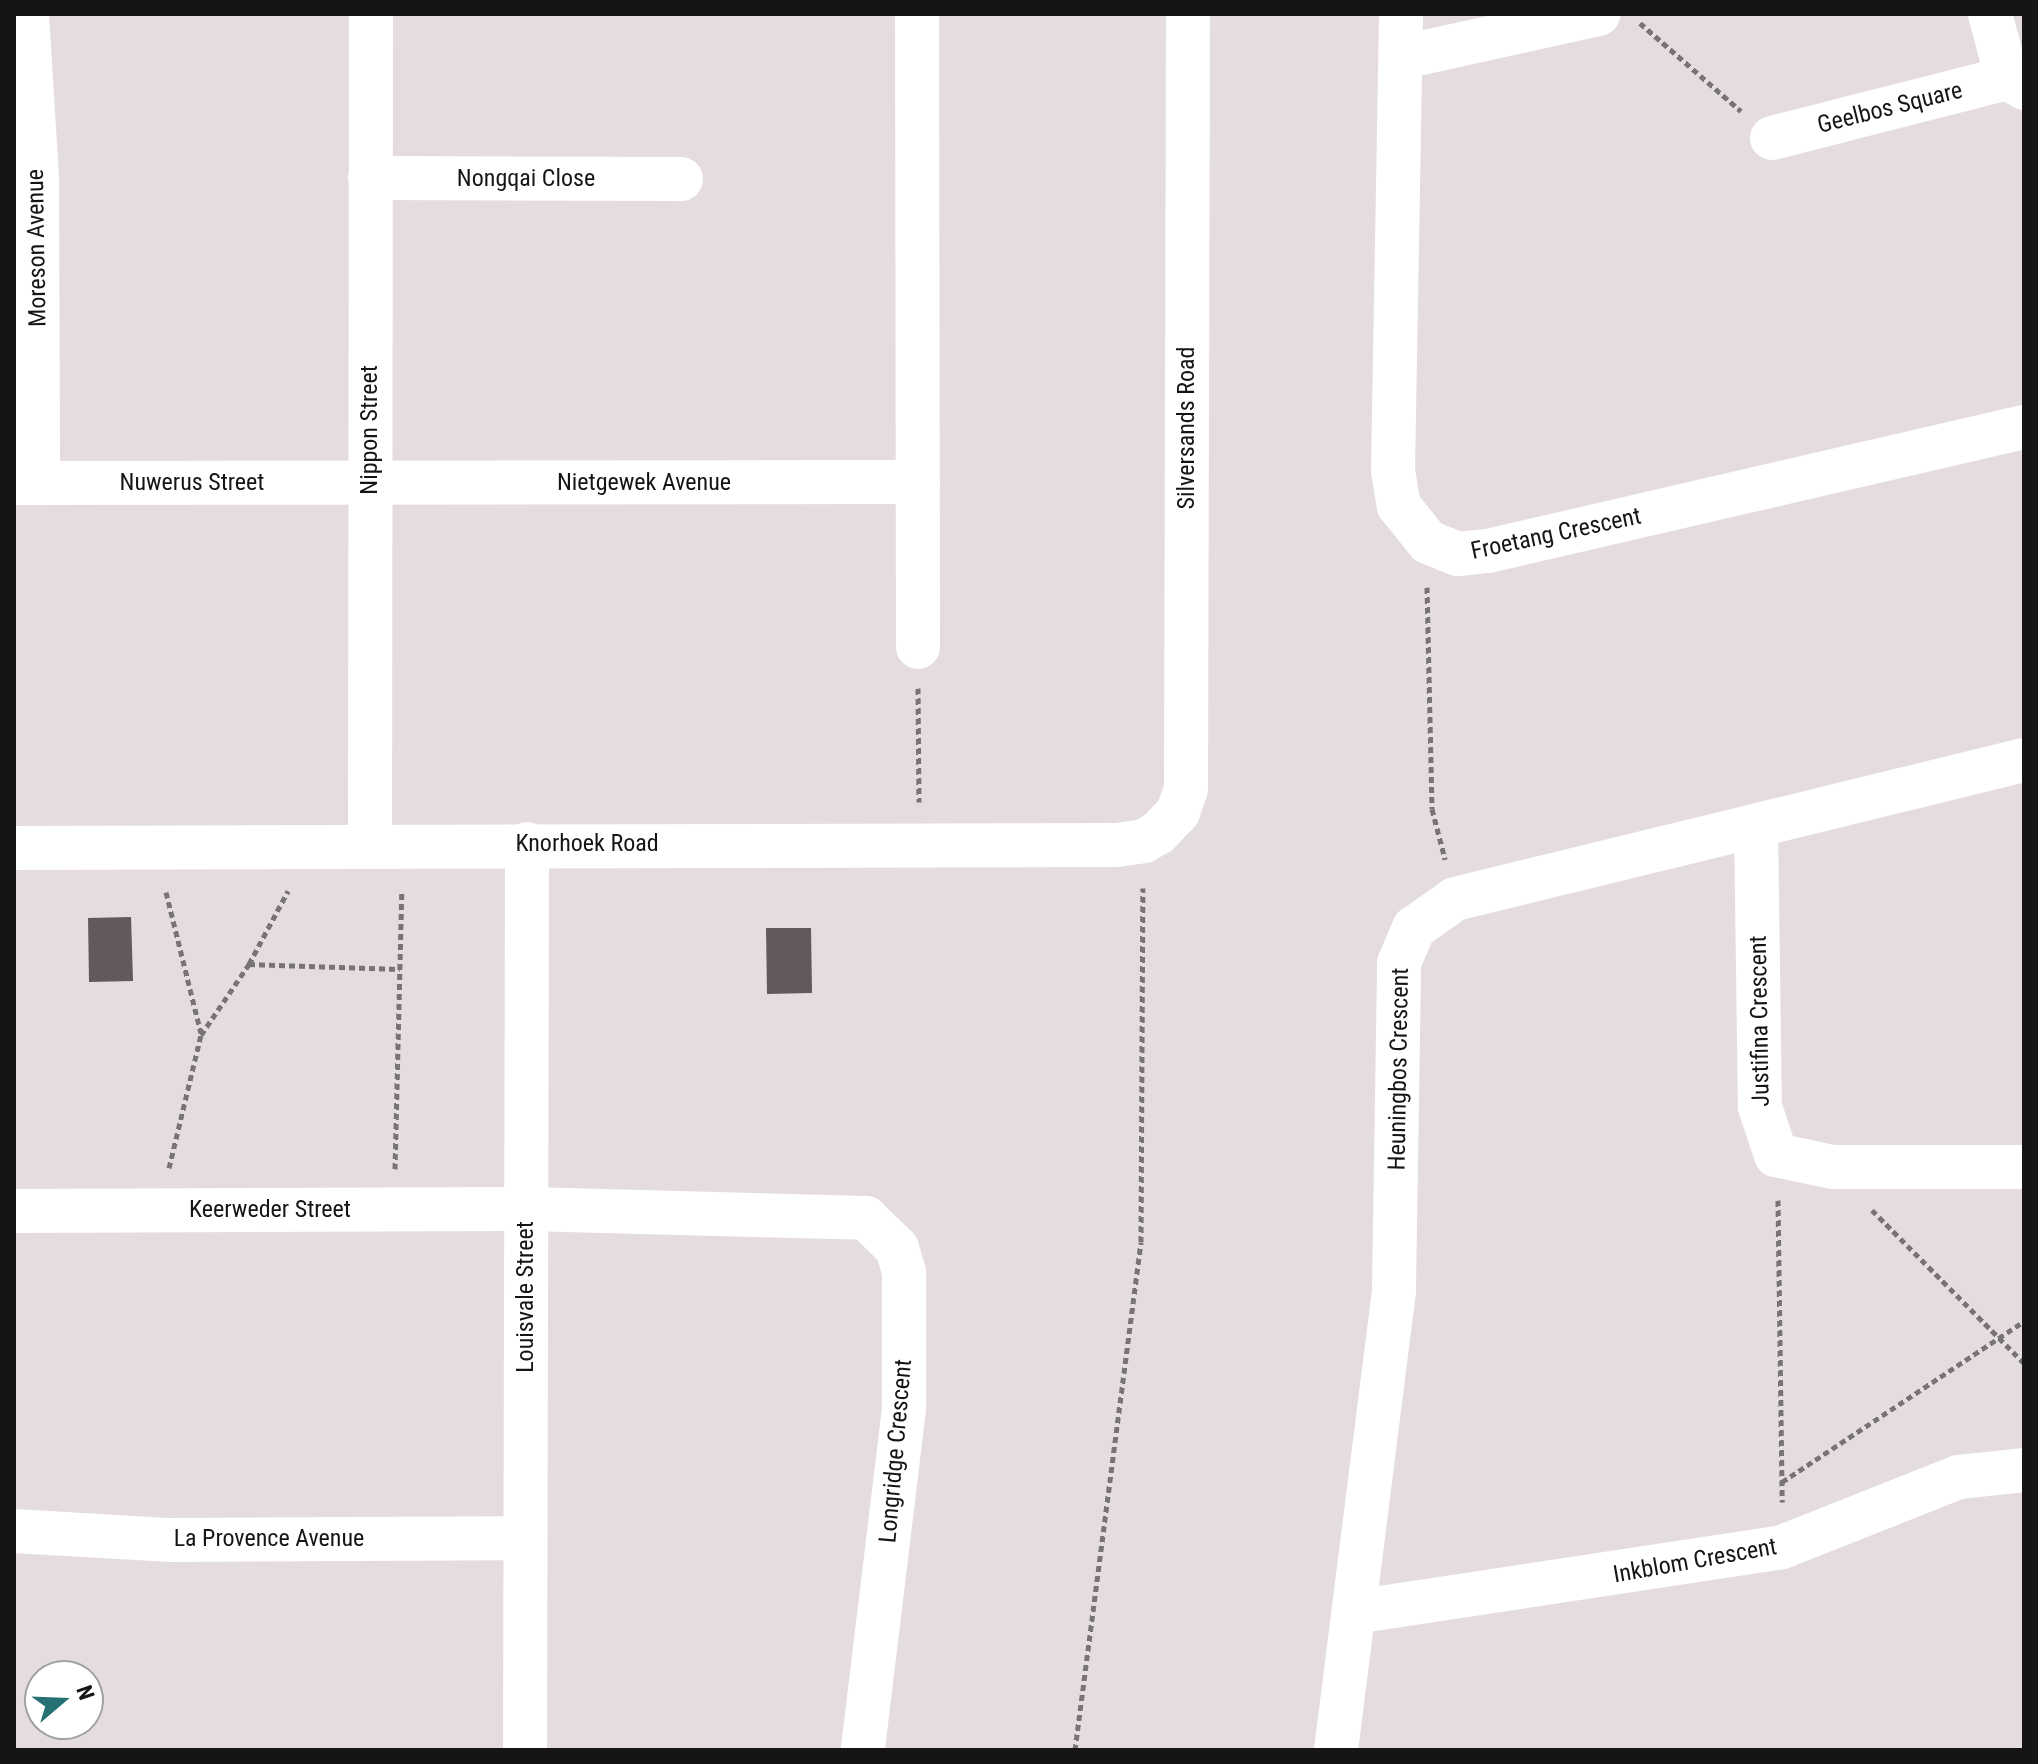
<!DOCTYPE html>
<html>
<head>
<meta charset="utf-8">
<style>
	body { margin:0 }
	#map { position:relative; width:2038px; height:1764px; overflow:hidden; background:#e5dce0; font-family:"Roboto Condensed",sans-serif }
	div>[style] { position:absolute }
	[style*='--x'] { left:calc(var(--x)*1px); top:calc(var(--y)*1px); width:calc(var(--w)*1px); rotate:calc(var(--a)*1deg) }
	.building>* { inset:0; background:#61595c }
	.path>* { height:5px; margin-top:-2.5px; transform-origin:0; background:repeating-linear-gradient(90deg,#787376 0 6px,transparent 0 10px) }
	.minor>* { height:44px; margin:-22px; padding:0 22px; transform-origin:22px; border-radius:22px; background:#fff }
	span { translate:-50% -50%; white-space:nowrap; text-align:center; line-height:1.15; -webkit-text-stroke:8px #fff; paint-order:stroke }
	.street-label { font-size:24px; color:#171416 }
	.frame { position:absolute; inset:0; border:16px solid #171416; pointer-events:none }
	.north { position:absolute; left:24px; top:1660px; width:80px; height:80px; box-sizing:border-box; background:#fff; border:2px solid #a2a1a2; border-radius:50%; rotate:71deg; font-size:22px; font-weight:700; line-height:32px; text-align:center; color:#171416 }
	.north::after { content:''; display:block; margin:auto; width:28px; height:36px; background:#267173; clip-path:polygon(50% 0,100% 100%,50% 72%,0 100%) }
</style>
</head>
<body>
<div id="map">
	<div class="building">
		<i style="clip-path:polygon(131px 917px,133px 981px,89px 982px,88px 918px)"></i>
		<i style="clip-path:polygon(766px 928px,811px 928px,812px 993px,767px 994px)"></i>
	</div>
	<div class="path">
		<i style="--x:1640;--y:23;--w:134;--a:41.1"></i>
		<i style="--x:1427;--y:587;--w:222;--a:88.7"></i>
		<i style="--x:1432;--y:809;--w:52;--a:75.4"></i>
		<i style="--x:918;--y:688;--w:114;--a:89.5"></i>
		<i style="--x:166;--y:892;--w:145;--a:76.1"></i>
		<i style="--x:249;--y:964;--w:151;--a:1.9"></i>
		<i style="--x:169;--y:1168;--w:137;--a:-76.5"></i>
		<i style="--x:201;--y:1035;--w:86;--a:-55.9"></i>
		<i style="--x:249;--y:964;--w:83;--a:-61.9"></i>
		<i style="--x:395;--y:1169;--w:278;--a:-88.6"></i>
		<i style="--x:1778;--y:1200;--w:302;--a:89.2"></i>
		<i style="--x:1872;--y:1210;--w:216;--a:45.2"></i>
		<i style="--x:1782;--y:1482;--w:291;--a:-33.6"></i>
		<i style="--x:1075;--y:1750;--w:512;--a:-82.6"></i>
		<i style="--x:1141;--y:1242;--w:354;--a:-89.7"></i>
	</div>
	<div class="minor">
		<i style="--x:27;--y:14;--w:162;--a:86.5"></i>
		<i style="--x:37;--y:176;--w:307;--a:89.8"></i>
		<i style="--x:917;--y:14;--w:633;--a:89.91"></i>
		<i style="--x:1401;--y:14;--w:456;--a:91"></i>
		<i style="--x:1393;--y:470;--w:36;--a:81"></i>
		<i style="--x:1399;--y:506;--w:46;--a:51.1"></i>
		<i style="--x:1428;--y:542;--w:32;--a:22"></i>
		<i style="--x:1458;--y:554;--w:30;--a:-6"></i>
		<i style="--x:1488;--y:551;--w:550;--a:-13.03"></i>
		<i style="--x:1990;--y:14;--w:66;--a:75.1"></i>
		<i style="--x:2007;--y:78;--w:20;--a:30"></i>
		<i style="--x:1403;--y:57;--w:200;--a:-12.4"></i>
		<i style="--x:1772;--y:138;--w:243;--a:-14.3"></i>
		<i style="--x:370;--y:178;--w:311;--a:0.2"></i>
		<i style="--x:14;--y:483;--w:904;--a:-0.06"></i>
		<i style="--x:1756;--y:826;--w:281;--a:89.2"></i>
		<i style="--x:1760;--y:1107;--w:51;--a:71.6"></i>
		<i style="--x:1776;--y:1155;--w:58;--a:11.9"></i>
		<i style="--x:1833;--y:1167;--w:191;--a:0"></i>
		<i style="--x:370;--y:846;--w:832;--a:-89.93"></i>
		<i style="--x:14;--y:848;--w:1103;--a:-0.16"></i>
		<i style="--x:1117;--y:845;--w:27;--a:-8"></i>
		<i style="--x:1144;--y:841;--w:16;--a:-30"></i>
		<i style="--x:1158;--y:833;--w:29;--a:-46"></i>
		<i style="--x:1178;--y:812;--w:24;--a:-71"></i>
		<i style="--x:1186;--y:789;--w:775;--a:-89.85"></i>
		<i style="--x:14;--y:1211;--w:513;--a:-0.22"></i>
		<i style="--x:527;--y:1209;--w:339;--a:1.5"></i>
		<i style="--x:866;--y:1218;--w:43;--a:44.1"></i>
		<i style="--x:897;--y:1248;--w:25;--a:74"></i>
		<i style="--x:904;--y:1272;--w:137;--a:90"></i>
		<i style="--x:904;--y:1409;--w:343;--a:96.9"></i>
		<i style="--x:14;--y:1531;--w:158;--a:3.3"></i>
		<i style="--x:172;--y:1540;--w:352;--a:-0.3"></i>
		<i style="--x:1354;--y:1612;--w:433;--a:-8.6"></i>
		<i style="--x:1782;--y:1547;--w:190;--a:-21.6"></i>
		<i style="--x:1959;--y:1477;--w:65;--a:-6.1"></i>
		<i style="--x:525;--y:1750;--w:906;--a:-89.87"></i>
		<i style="--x:1336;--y:1750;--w:464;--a:-82.8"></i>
		<i style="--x:1394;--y:1290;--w:327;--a:-89.1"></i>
		<i style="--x:1399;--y:963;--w:38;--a:-67"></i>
		<i style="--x:1414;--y:928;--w:50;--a:-35.3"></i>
		<i style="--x:1455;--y:899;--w:586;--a:-13.73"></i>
	</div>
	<div class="street-label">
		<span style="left:1890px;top:108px;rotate:-14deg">Geelbos Square</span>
		<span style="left:526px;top:179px">Nongqai Close</span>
		<span style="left:37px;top:248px;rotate:-91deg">Moreson Avenue</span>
		<span style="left:1187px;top:428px;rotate:-90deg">Silversands Road</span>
		<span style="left:370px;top:430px;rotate:-90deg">Nippon Street</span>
		<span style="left:192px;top:483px">Nuwerus Street</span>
		<span style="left:644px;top:483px">Nietgewek Avenue</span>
		<span style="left:1556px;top:534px;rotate:-12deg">Froetang Crescent</span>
		<span style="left:587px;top:844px">Knorhoek Road</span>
		<span style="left:1760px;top:1021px;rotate:-91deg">Justifina Crescent</span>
		<span style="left:1399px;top:1069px;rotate:-89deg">Heuningbos Crescent</span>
		<span style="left:270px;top:1210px">Keerweder Street</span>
		<span style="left:526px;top:1297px;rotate:-90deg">Louisvale Street</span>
		<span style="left:896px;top:1451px;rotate:-85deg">Longridge Crescent</span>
		<span style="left:269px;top:1539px">La Provence Avenue</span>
		<span style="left:1695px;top:1561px;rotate:-10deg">Inkblom Crescent</span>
	</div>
	<div class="frame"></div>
	<div class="north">N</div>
</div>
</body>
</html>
